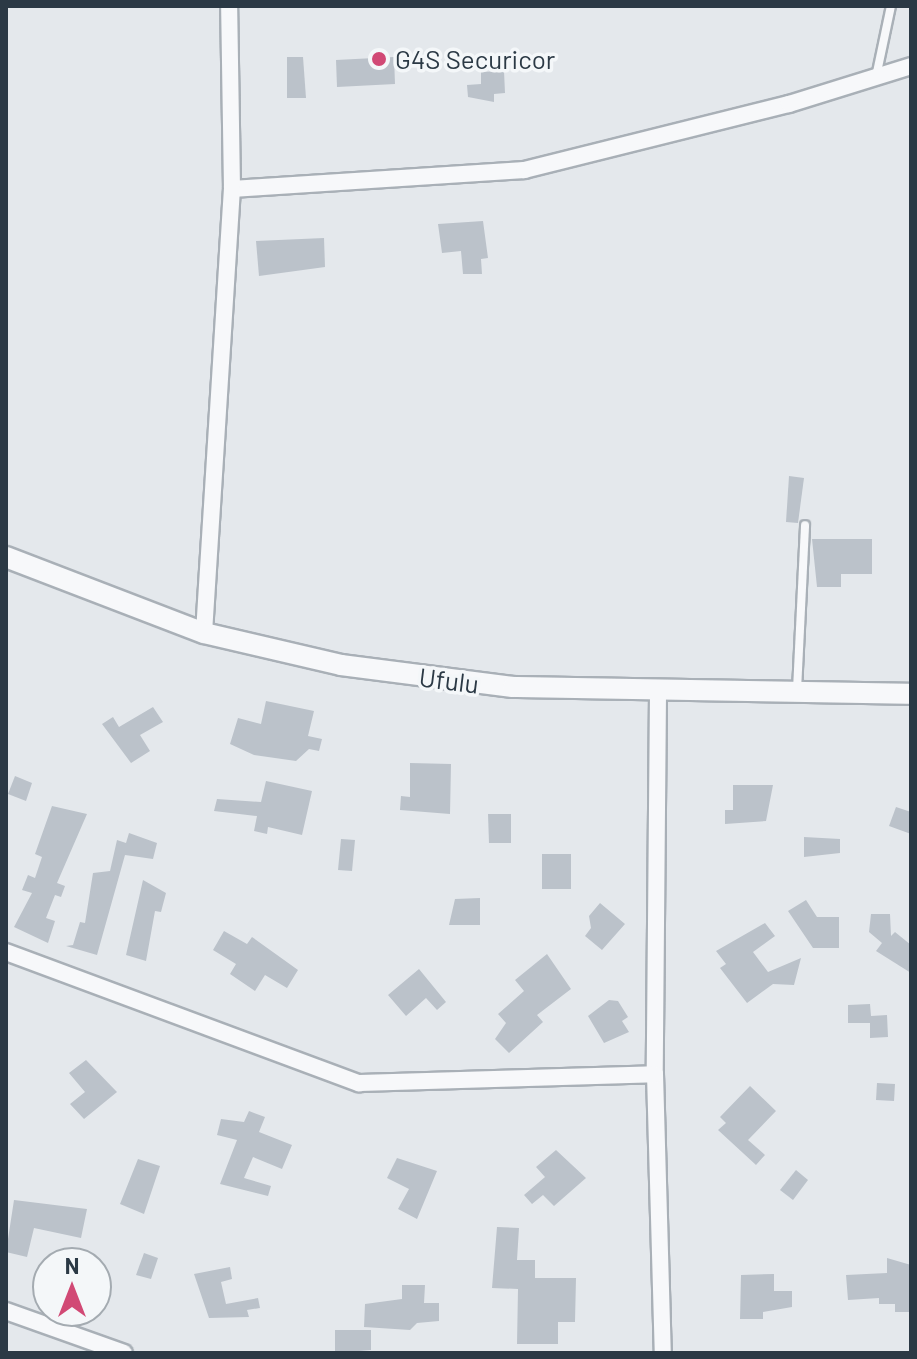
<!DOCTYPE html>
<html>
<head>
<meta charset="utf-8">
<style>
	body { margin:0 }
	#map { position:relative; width:917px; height:1359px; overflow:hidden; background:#e4e8ec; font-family:Barlow,sans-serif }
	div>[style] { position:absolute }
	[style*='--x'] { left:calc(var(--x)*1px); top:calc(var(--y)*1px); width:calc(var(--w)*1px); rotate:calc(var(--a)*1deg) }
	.building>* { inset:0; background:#bbc2ca }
	.roads { filter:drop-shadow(2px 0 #a9b0b7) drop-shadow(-2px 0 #a9b0b7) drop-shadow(0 2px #a9b0b7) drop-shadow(0 -2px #a9b0b7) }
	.service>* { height:8px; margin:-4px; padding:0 4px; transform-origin:4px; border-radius:4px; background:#f7f8fa }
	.minor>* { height:16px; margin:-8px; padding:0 8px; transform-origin:8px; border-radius:8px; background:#f7f8fa }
	.tertiary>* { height:20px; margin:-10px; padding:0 10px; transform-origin:10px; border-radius:10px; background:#f7f8fa }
	.dots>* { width:22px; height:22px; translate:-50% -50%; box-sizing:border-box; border:4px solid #f4f7f9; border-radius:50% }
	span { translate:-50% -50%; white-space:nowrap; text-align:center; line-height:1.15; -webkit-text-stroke:7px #f4f7f9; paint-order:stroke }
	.poi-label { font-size:26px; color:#2b3945 }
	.left { translate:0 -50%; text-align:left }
	.street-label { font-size:26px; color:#2b3945 }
	.frame { position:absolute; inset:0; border:8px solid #2b3945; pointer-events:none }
	.north { position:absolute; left:32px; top:1247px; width:80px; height:80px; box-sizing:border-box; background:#f4f7f9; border:2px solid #a4abb1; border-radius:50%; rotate:0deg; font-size:22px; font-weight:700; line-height:32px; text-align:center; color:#2b3945 }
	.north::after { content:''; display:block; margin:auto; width:28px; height:36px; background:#d14975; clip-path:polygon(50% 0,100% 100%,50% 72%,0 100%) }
</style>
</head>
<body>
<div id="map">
	<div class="building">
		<i style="clip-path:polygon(287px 57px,303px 57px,306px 98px,287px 98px)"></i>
		<i style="clip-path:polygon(394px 57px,395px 84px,337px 87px,336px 60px)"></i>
		<i style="clip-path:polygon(504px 71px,505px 93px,494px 94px,494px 102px,468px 97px,467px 85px,481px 84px,481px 72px)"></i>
		<i style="clip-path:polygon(483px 221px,488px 258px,481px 259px,482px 274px,463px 274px,461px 251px,442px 253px,438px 224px)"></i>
		<i style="clip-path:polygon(324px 238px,325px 267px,259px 276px,256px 241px)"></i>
		<i style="clip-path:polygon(789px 476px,804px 478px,798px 523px,786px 522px)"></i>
		<i style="clip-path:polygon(812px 539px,872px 539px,872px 574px,841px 574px,841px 587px,817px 587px)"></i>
		<i style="clip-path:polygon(266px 701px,314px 711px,308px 736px,322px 739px,319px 751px,309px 749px,296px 761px,254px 755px,230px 744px,238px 718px,261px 724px)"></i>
		<i style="clip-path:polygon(153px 707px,163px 722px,140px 735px,150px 751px,131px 763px,102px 724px,113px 717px,119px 727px)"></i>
		<i style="clip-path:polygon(410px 763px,451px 764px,450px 814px,400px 810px,401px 796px,410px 797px)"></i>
		<i style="clip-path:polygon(15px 776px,32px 783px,26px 801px,8px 794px)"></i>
		<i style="clip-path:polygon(266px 781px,312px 791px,302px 835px,268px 827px,267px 834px,254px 831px,257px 816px,214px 811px,217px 799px,261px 802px)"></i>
		<i style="clip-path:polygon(733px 785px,773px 785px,766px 821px,725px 824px,725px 810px,733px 810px)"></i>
		<i style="clip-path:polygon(52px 806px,87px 814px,57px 883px,65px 886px,61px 897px,55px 895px,46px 918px,55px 921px,48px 943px,14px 927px,32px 893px,22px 890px,28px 875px,35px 878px,42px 857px,35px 854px)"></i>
		<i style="clip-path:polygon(896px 807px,911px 812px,911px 834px,889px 826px)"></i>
		<i style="clip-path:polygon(488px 814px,511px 814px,511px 843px,489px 843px)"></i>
		<i style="clip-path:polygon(129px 833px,157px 843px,153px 859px,125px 855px,97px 955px,66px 946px,73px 945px,80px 922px,85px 923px,93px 873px,110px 871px,117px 840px,126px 843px)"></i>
		<i style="clip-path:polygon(804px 837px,840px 839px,840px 853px,804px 857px)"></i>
		<i style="clip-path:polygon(341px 839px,355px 840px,352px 871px,338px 870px)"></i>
		<i style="clip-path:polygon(542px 854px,571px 854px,571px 889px,542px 889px)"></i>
		<i style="clip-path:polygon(143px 880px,166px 893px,161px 912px,155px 911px,146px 961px,126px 955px)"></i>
		<i style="clip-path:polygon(480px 898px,480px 925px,449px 925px,455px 899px)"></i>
		<i style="clip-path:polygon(806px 900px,817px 917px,839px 917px,839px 948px,813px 948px,788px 911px)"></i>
		<i style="clip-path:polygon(600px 903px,625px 924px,602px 950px,585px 936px,591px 928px,589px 916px)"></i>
		<i style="clip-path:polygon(871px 914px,890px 914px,891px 936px,895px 932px,911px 945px,911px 973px,876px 951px,882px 943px,869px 932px)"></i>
		<i style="clip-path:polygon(765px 923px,775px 936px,753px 952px,768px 972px,801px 958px,794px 985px,773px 984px,747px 1003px,720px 968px,726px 964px,716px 951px)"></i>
		<i style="clip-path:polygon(224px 931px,247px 944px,252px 937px,298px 970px,287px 988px,265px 975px,255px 991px,230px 974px,236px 964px,213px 950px)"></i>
		<i style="clip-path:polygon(547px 954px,571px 989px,537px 1015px,543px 1022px,509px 1053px,495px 1039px,506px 1023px,498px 1014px,524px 991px,515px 980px)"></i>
		<i style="clip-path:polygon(419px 969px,446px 1002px,437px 1010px,426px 998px,406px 1016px,388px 995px)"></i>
		<i style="clip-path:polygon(609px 1000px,618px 1001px,628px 1017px,622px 1021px,629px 1032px,604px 1043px,588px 1016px)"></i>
		<i style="clip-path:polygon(870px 1004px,871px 1016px,887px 1015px,888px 1037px,870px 1038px,870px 1023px,848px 1023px,848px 1005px)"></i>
		<i style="clip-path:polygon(86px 1060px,117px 1092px,84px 1119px,70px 1104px,85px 1092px,69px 1073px)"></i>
		<i style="clip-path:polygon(877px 1083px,895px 1084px,894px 1101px,876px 1100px)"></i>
		<i style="clip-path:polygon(750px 1086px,776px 1111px,748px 1140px,765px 1155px,756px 1165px,718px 1130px,726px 1123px,720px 1117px)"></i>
		<i style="clip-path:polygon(249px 1111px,265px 1117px,259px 1132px,292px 1145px,282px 1169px,253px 1157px,244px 1178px,271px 1186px,268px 1196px,220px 1184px,237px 1140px,217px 1135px,221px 1119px,244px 1122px)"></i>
		<i style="clip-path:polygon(556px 1150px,586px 1178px,554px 1206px,543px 1195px,532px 1204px,524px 1195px,545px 1177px,536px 1167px)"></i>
		<i style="clip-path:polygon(397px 1158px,437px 1171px,417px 1219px,398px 1209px,409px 1189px,387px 1178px)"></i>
		<i style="clip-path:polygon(138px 1159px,160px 1166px,144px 1214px,120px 1204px)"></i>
		<i style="clip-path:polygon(796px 1170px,808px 1180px,793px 1200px,780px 1190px)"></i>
		<i style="clip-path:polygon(14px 1200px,87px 1209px,81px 1238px,34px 1228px,27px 1257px,6px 1252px)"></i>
		<i style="clip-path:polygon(497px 1227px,519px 1228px,517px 1260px,535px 1260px,535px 1278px,576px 1278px,575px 1322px,558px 1322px,558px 1344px,517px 1344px,518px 1289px,492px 1288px)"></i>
		<i style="clip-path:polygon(144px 1253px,158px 1258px,151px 1279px,136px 1275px)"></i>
		<i style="clip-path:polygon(887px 1258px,911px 1265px,911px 1312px,895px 1312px,895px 1304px,879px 1304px,879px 1298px,848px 1300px,846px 1275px,887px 1273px)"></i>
		<i style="clip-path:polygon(230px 1267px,232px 1279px,221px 1282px,226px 1304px,258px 1298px,260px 1308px,247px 1310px,249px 1317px,209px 1318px,194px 1274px)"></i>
		<i style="clip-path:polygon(774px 1274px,774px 1291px,792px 1291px,792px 1307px,763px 1312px,763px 1319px,740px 1319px,741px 1275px)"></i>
		<i style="clip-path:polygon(402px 1285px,425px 1285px,424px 1303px,439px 1303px,439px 1321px,417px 1323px,410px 1330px,364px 1327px,365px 1304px,402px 1299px)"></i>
		<i style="clip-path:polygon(335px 1330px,371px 1330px,371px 1350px,335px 1353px)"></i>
	</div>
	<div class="roads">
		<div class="service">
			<i style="--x:876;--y:77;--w:73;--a:-78.1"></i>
			<i style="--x:797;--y:690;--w:165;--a:-87.2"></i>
		</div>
		<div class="minor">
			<i style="--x:232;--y:189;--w:293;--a:-3.7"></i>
			<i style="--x:524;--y:170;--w:273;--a:-14"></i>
			<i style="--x:789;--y:104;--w:128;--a:-17.3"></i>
			<i style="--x:204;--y:633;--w:445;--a:-86.4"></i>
			<i style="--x:232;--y:189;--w:183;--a:-90.9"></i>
			<i style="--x:658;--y:694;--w:380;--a:90.5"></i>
			<i style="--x:655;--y:1074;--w:279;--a:88.4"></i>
			<i style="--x:6;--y:952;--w:377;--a:20.4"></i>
			<i style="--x:359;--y:1083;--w:296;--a:-1.7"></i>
			<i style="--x:6;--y:1311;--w:125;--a:19.6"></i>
		</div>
		<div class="tertiary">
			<i style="--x:6;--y:557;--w:212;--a:21"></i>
			<i style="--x:204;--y:633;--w:141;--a:13.1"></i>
			<i style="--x:341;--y:665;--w:173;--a:7.3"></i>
			<i style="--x:513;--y:687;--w:398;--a:1"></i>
		</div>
	</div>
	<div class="dots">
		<i style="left:379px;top:59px;background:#d14975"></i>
	</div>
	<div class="poi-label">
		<span class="left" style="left:395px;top:59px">G4S Securicor</span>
	</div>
	<div class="street-label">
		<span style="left:449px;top:680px;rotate:7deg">Ufulu</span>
	</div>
	<div class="frame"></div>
	<div class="north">N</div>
</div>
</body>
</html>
